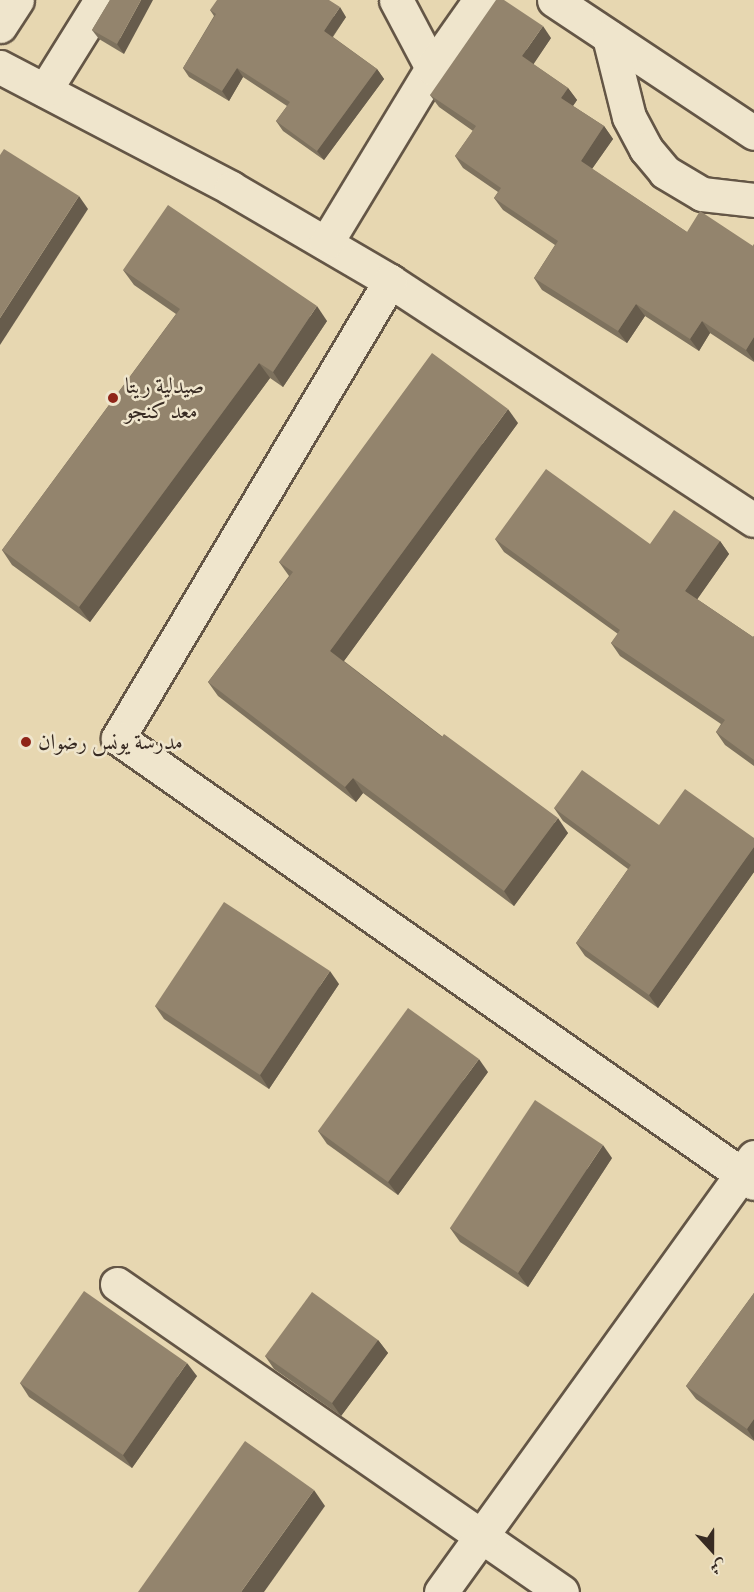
<!DOCTYPE html>
<html>
<head>
<meta charset="utf-8">
<style>
	body { margin:0 }
	#map { position:relative; width:754px; height:1592px; overflow:hidden; background:#e7d7b1; font-family:"IM FELL Great Primer",Amiri,serif }
	div>[style] { position:absolute }
	[style*='--x'] { left:calc(var(--x)*1px); top:calc(var(--y)*1px); width:calc(var(--w)*1px); rotate:calc(var(--a)*1deg) }
	.roads { filter:drop-shadow(2px 0 #645646) drop-shadow(-2px 0 #645646) drop-shadow(0 2px #645646) drop-shadow(0 -2px #645646) }
	.minor>* { height:33px; margin:-16.5px; padding:0 16.5px; transform-origin:16.5px; border-radius:16.5px; background:#efe5cc }
	.tertiary>* { height:33px; margin:-16.5px; padding:0 16.5px; transform-origin:16.5px; border-radius:16.5px; background:#efe5cc }
	.wall>* { inset:0; background:#7e725e }
	.shaded-wall>* { inset:0; background:#675c4c }
	.building>* { inset:0; background:#93846d }
	.dots>* { width:16px; height:16px; translate:-50% -50%; box-sizing:border-box; border:3px solid #efe5cc; border-radius:50% }
	span { translate:-50% -50%; white-space:nowrap; text-align:center; line-height:1.15; -webkit-text-stroke:5px #efe5cc; paint-order:stroke }
	.poi-label { font-size:22px; color:#382b23 }
	.left { translate:0 -50%; text-align:left }
	.north { position:absolute; left:682px; top:1520px; width:60px; height:60px; -webkit-text-stroke:4px #efe5cc; paint-order:stroke; rotate:159deg; font-size:16px; font-weight:700; line-height:24px; text-align:center; color:#382b23 }
	.north::after { content:''; display:block; margin:auto; width:21px; height:27px; background:#382b23; clip-path:polygon(50% 0,100% 100%,50% 72%,0 100%) }
</style>
</head>
<body>
<div id="map">
	<div class="roads">
		<div class="minor">
			<i style="--x:396;--y:0;--w:77;--a:62.1"></i>
			<i style="--x:554;--y:0;--w:240;--a:33.6"></i>
			<i style="--x:0;--y:26;--w:31;--a:-57"></i>
			<i style="--x:609;--y:37;--w:82;--a:76"></i>
			<i style="--x:629;--y:117;--w:36;--a:62"></i>
			<i style="--x:646;--y:149;--w:30;--a:50"></i>
			<i style="--x:665;--y:172;--w:43;--a:30.7"></i>
			<i style="--x:702;--y:194;--w:52;--a:6.6"></i>
			<i style="--x:0;--y:67;--w:261;--a:27.6"></i>
			<i style="--x:231;--y:188;--w:184;--a:30.3"></i>
			<i style="--x:390;--y:281;--w:435;--a:33.3"></i>
			<i style="--x:45;--y:90;--w:106;--a:-58.1"></i>
			<i style="--x:326;--y:243;--w:205;--a:-58.8"></i>
			<i style="--x:432;--y:68;--w:83;--a:-54.8"></i>
			<i style="--x:390;--y:281;--w:532;--a:120.76"></i>
			<i style="--x:118;--y:738;--w:776;--a:34.98"></i>
			<i style="--x:117;--y:1284;--w:541;--a:34.69"></i>
		</div>
		<div class="tertiary">
			<i style="--x:441;--y:1592;--w:536;--a:-54.26"></i>
		</div>
	</div>
	<div class="wall">
		<i style="clip-path:polygon(110px 0,124px 54px,99px 39px,92px 30px)"></i>
		<i style="clip-path:polygon(210px 10px,346px 17px,333px 37px,377px 69px,384px 79px,324px 160px,283px 131px,276px 121px,287px 106px,243px 77px,229px 101px,189px 77px,183px 68px,214px 16px)"></i>
		<i style="clip-path:polygon(551px 38px,533px 64px,568px 88px,577px 100px,573px 106px,604px 126px,613px 139px,592px 169px,687px 232px,753px 246px,754px 244px,754px 362px,710px 333px,699px 351px,645px 316px,627px 343px,542px 290px,534px 278px,555px 245px,503px 210px,494px 198px,498px 192px,463px 168px,455px 156px,473px 131px,439px 107px,430px 95px)"></i>
		<i style="clip-path:polygon(123px 270px,327px 321px,283px 387px,270px 378px,90px 622px,12px 565px,2px 550px,176px 314px,134px 285px)"></i>
		<i style="clip-path:polygon(518px 423px,344px 661px,568px 833px,514px 906px,363px 793px,356px 802px,218px 696px,208px 682px,289px 576px,279px 562px)"></i>
		<i style="clip-path:polygon(495px 539px,650px 544px,720px 541px,729px 554px,697px 599px,753px 637px,754px 636px,754px 766px,725px 745px,716px 732px,721px 724px,620px 656px,611px 643px,618px 634px,504px 552px)"></i>
		<i style="clip-path:polygon(554px 808px,659px 825px,754px 838px,754px 872px,658px 1008px,585px 956px,576px 943px,628px 869px,563px 821px)"></i>
		<i style="clip-path:polygon(339px 984px,269px 1089px,164px 1019px,155px 1006px)"></i>
		<i style="clip-path:polygon(488px 1072px,398px 1195px,327px 1144px,318px 1131px)"></i>
		<i style="clip-path:polygon(612px 1158px,528px 1287px,460px 1242px,450px 1228px)"></i>
		<i style="clip-path:polygon(754px 1293px,754px 1441px,696px 1399px,686px 1386px)"></i>
		<i style="clip-path:polygon(378px 1340px,388px 1353px,341px 1416px,274px 1369px,265px 1356px)"></i>
		<i style="clip-path:polygon(197px 1376px,132px 1468px,29px 1397px,20px 1383px)"></i>
	</div>
	<div class="shaded-wall">
		<i style="clip-path:polygon(141px 0,153px 0,124px 54px,117px 44px)"></i>
		<i style="clip-path:polygon(340px 7px,346px 17px,330px 40px,324px 31px)"></i>
		<i style="clip-path:polygon(543px 26px,551px 38px,531px 68px,522px 56px)"></i>
		<i style="clip-path:polygon(237px 68px,243px 77px,229px 101px,222px 91px)"></i>
		<i style="clip-path:polygon(377px 69px,384px 79px,324px 160px,317px 151px)"></i>
		<i style="clip-path:polygon(568px 88px,577px 100px,570px 110px,561px 98px)"></i>
		<i style="clip-path:polygon(604px 126px,613px 139px,589px 173px,581px 161px)"></i>
		<i style="clip-path:polygon(79px 196px,88px 209px,0 345px,0 318px)"></i>
		<i style="clip-path:polygon(636px 304px,645px 316px,627px 343px,618px 331px)"></i>
		<i style="clip-path:polygon(317px 306px,327px 321px,283px 387px,273px 372px)"></i>
		<i style="clip-path:polygon(702px 321px,710px 333px,699px 351px,690px 339px)"></i>
		<i style="clip-path:polygon(754px 337px,754px 361px,746px 350px)"></i>
		<i style="clip-path:polygon(259px 363px,270px 378px,90px 622px,79px 607px)"></i>
		<i style="clip-path:polygon(508px 409px,518px 423px,341px 665px,330px 651px)"></i>
		<i style="clip-path:polygon(720px 541px,729px 554px,694px 604px,685px 591px)"></i>
		<i style="clip-path:polygon(353px 778px,363px 793px,356px 802px,345px 787px)"></i>
		<i style="clip-path:polygon(558px 818px,568px 833px,514px 906px,504px 891px)"></i>
		<i style="clip-path:polygon(754px 847px,754px 872px,658px 1008px,649px 995px)"></i>
		<i style="clip-path:polygon(330px 971px,339px 984px,269px 1089px,260px 1075px)"></i>
		<i style="clip-path:polygon(479px 1059px,488px 1072px,398px 1195px,388px 1182px)"></i>
		<i style="clip-path:polygon(603px 1145px,612px 1158px,528px 1287px,518px 1273px)"></i>
		<i style="clip-path:polygon(378px 1340px,388px 1353px,341px 1416px,332px 1403px)"></i>
		<i style="clip-path:polygon(187px 1363px,197px 1376px,132px 1468px,123px 1455px)"></i>
		<i style="clip-path:polygon(754px 1419px,754px 1440px,747px 1429px)"></i>
		<i style="clip-path:polygon(314px 1490px,325px 1506px,264px 1592px,241px 1592px)"></i>
	</div>
	<div class="building">
		<i style="clip-path:polygon(110px 0,141px 0,117px 44px,92px 30px)"></i>
		<i style="clip-path:polygon(217px 0,329px 0,340px 7px,324px 31px,377px 69px,317px 151px,276px 121px,290px 102px,237px 68px,222px 91px,183px 68px,216px 14px,210px 10px)"></i>
		<i style="clip-path:polygon(496px 0,504px 0,543px 26px,522px 56px,568px 88px,561px 98px,604px 126px,581px 161px,687px 232px,700px 211px,753px 246px,754px 244px,754px 337px,746px 350px,702px 321px,690px 339px,636px 304px,618px 331px,534px 278px,558px 241px,494px 198px,501px 188px,455px 156px,476px 126px,430px 95px)"></i>
		<i style="clip-path:polygon(4px 149px,79px 196px,0 318px,0 155px)"></i>
		<i style="clip-path:polygon(168px 205px,317px 306px,273px 372px,259px 363px,79px 607px,2px 550px,180px 309px,123px 270px)"></i>
		<i style="clip-path:polygon(432px 353px,508px 409px,330px 651px,442px 737px,444px 734px,558px 818px,504px 891px,353px 778px,345px 787px,208px 682px,293px 572px,279px 562px)"></i>
		<i style="clip-path:polygon(546px 469px,650px 544px,674px 510px,720px 541px,685px 591px,753px 637px,754px 636px,754px 760px,716px 732px,725px 720px,611px 643px,620px 630px,495px 539px)"></i>
		<i style="clip-path:polygon(582px 770px,659px 825px,685px 789px,754px 838px,754px 847px,649px 995px,576px 943px,631px 865px,554px 808px)"></i>
		<i style="clip-path:polygon(224px 902px,330px 971px,260px 1075px,155px 1006px)"></i>
		<i style="clip-path:polygon(408px 1008px,479px 1059px,388px 1182px,318px 1131px)"></i>
		<i style="clip-path:polygon(535px 1100px,603px 1145px,518px 1273px,450px 1228px)"></i>
		<i style="clip-path:polygon(84px 1291px,187px 1363px,123px 1455px,20px 1383px)"></i>
		<i style="clip-path:polygon(312px 1292px,378px 1340px,332px 1403px,265px 1356px)"></i>
		<i style="clip-path:polygon(754px 1293px,754px 1419px,747px 1429px,686px 1386px)"></i>
		<i style="clip-path:polygon(245px 1441px,314px 1490px,241px 1592px,138px 1592px)"></i>
	</div>
	<div class="dots">
		<i style="left:113px;top:398px;background:#8f2418"></i>
		<i style="left:26px;top:742px;background:#8f2418"></i>
	</div>
	<div class="poi-label">
		<span class="left" style="left:125px;top:398px">صيدلية ريتا<br>معد كنجو</span>
		<span class="left" style="left:38px;top:742px">مدرسة يونس رضوان</span>
	</div>
	<div class="north">ش</div>
</div>
</body>
</html>
